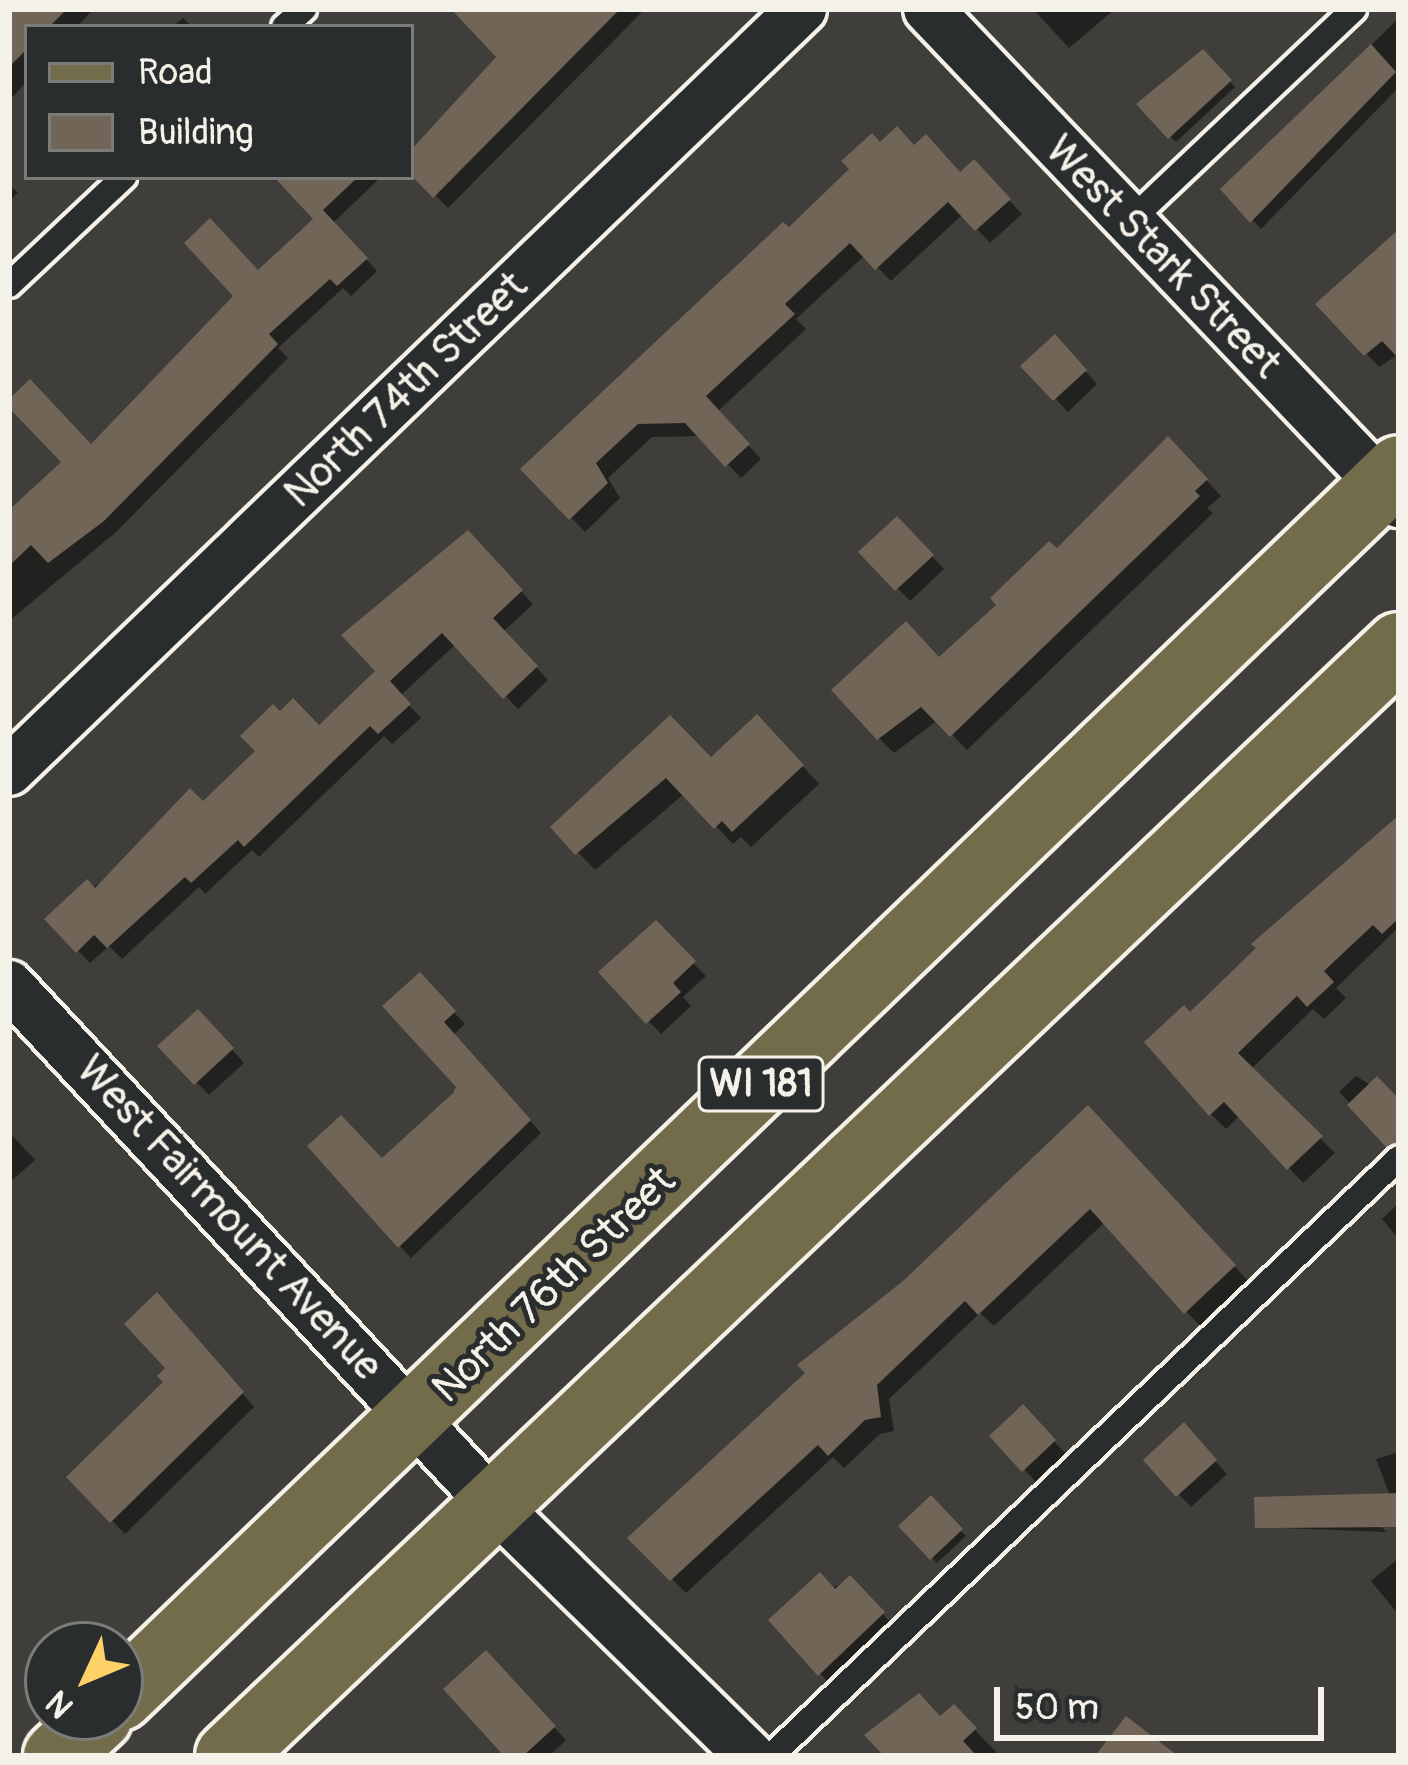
<!DOCTYPE html>
<html>
<head>
<meta charset="utf-8">
<style>
	body { margin:0 }
	#map { position:relative; width:1408px; height:1765px; overflow:hidden; background:#3f3e3a; font-family:Pangolin,sans-serif }
	div>[style] { position:absolute }
	[style*='--x'] { left:calc(var(--x)*1px); top:calc(var(--y)*1px); width:calc(var(--w)*1px); rotate:calc(var(--a)*1deg) }
	.shadow>* { inset:0; background:#0007 }
	.building>* { inset:0; background:#716557 }
	.roads { filter:drop-shadow(3px 0 #f4f1e8) drop-shadow(-3px 0 #f4f1e8) drop-shadow(0 3px #f4f1e8) drop-shadow(0 -3px #f4f1e8) }
	.service>* { height:24px; margin:-12px; padding:0 12px; transform-origin:12px; border-radius:12px; background:#2a2d2e }
	.minor>* { height:48px; margin:-24px; padding:0 24px; transform-origin:24px; border-radius:24px; background:#2a2d2e }
	.primary>* { height:66px; margin:-33px; padding:0 33px; transform-origin:33px; border-radius:33px; background:#736c4b }
	span { translate:-50% -50%; white-space:nowrap; text-align:center; line-height:1.15; -webkit-text-stroke:10px #2a2d2e; paint-order:stroke }
	.shield-label span { padding:3px 9px; background:#2a2d2e; border:3px solid; border-radius:9px; -webkit-text-stroke-width:0 }
	.shield-label { font-size:39px; color:#f4f1e8; font-weight:700 }
	.street-label { font-size:42px; color:#f4f1e8 }
	.frame { position:absolute; inset:0; border:12px solid #f4f1e8; pointer-events:none }
	.legend { position:absolute; left:24px; top:24px; width:390px; height:156px; box-sizing:border-box; background:#2a2d2e; border:3px solid #7b7b78; margin:0; padding:15px 21px; list-style:none; font-size:36px; color:#f4f1e8 }
	.legend li { display:flex; align-items:center; gap:24px; height:60px }
	.legend b { width:60px; border:3px solid #7b7b78 }
	.north { position:absolute; left:24px; top:1621px; width:120px; height:120px; box-sizing:border-box; background:#2a2d2e; border:3px solid #7b7b78; border-radius:50%; rotate:226deg; font-size:33px; font-weight:700; line-height:48px; text-align:center; color:#f4f1e8 }
	.north::after { content:''; display:block; margin:auto; width:42px; height:54px; background:#ffd166; clip-path:polygon(50% 0,100% 100%,50% 72%,0 100%) }
	.scale { position:absolute; left:994px; top:1687px; width:330px; height:54px; box-sizing:border-box; border:6px solid #f4f1e8; border-top:0; padding-left:15px; font-size:36px; line-height:42px; white-space:nowrap; color:#f4f1e8; -webkit-text-stroke:9px #2a2d2e; paint-order:stroke }
</style>
</head>
<body>
<div id="map">
	<div class="shadow">
		<i style="clip-path:polygon(9px 9px,93px 9px,77px 27px,27px 27px,27px 81px,9px 101px)"></i>
		<i style="clip-path:polygon(455px 9px,645px 9px,448px 208px,411px 171px,411px 154px,501px 57px)"></i>
		<i style="clip-path:polygon(1033px 9px,1115px 9px,1069px 48px)"></i>
		<i style="clip-path:polygon(183px 18px,192px 27px,172px 27px)"></i>
		<i style="clip-path:polygon(1399px 18px,1399px 87px,1261px 229px,1224px 189px)"></i>
		<i style="clip-path:polygon(1203px 53px,1235px 87px,1176px 142px,1140px 104px)"></i>
		<i style="clip-path:polygon(880px 145px,915px 148px,961px 175px,987px 176px,1022px 214px,990px 243px,963px 214px,891px 281px,865px 255px,796px 319px,806px 329px,717px 412px,761px 459px,741px 478px,701px 436px,652px 437px,608px 478px,620px 498px,585px 532px,525px 469px)"></i>
		<i style="clip-path:polygon(278px 177px,381px 177px,333px 223px,377px 271px,351px 296px,343px 288px,278px 348px,288px 358px,116px 532px,9px 621px,9px 515px,65px 462px,9px 403px,91px 448px,317px 219px)"></i>
		<i style="clip-path:polygon(9px 184px,18px 193px,9px 201px)"></i>
		<i style="clip-path:polygon(1399px 229px,1399px 354px,1379px 367px,1320px 304px)"></i>
		<i style="clip-path:polygon(1067px 351px,1097px 384px,1068px 412px,1025px 366px)"></i>
		<i style="clip-path:polygon(1183px 455px,1221px 496px,1207px 508px,1213px 513px,967px 750px,938px 720px,894px 753px,879px 738px,940px 661px)"></i>
		<i style="clip-path:polygon(897px 520px,944px 569px,910px 601px,863px 552px)"></i>
		<i style="clip-path:polygon(480px 547px,533px 604px,503px 632px,548px 680px,518px 709px,456px 644px,400px 696px,421px 718px,392px 744px,384px 736px,259px 857px,252px 850px,205px 894px,199px 887px,122px 959px,109px 946px,90px 963px,48px 919px,319px 729px,379px 672px)"></i>
		<i style="clip-path:polygon(670px 719px,711px 761px,774px 735px,819px 784px,751px 847px,741px 837px,733px 844px,685px 793px,595px 870px,554px 827px)"></i>
		<i style="clip-path:polygon(1399px 817px,1399px 927px,1336px 988px,1346px 998px,1324px 1019px,1313px 1009px,1250px 1070px,1335px 1153px,1303px 1183px,1240px 1115px,1226px 1129px,1211px 1114px,1190px 1016px)"></i>
		<i style="clip-path:polygon(658px 928px,706px 976px,683px 997px,691px 1006px,661px 1034px,602px 972px)"></i>
		<i style="clip-path:polygon(420px 976px,465px 1024px,453px 1035px,541px 1133px,411px 1258px,400px 1246px,382px 1162px,459px 1087px)"></i>
		<i style="clip-path:polygon(210px 1025px,244px 1063px,209px 1095px,162px 1046px)"></i>
		<i style="clip-path:polygon(1356px 1076px,1399px 1103px,1399px 1153px,1339px 1092px)"></i>
		<i style="clip-path:polygon(1102px 1123px,1248px 1281px,1200px 1326px,1105px 1222px,994px 1326px,980px 1313px,889px 1399px,894px 1431px,880px 1434px,844px 1468px,833px 1457px,686px 1593px,631px 1538px)"></i>
		<i style="clip-path:polygon(9px 1132px,35px 1160px,9px 1183px)"></i>
		<i style="clip-path:polygon(1399px 1203px,1399px 1239px,1382px 1219px)"></i>
		<i style="clip-path:polygon(170px 1309px,254px 1407px,125px 1534px,70px 1477px,167px 1383px)"></i>
		<i style="clip-path:polygon(1023px 1408px,1066px 1454px,1036px 1482px,993px 1436px)"></i>
		<i style="clip-path:polygon(1196px 1439px,1227px 1474px,1191px 1507px,1147px 1460px)"></i>
		<i style="clip-path:polygon(1399px 1452px,1399px 1519px,1376px 1459px)"></i>
		<i style="clip-path:polygon(930px 1499px,966px 1536px,937px 1563px,902px 1526px)"></i>
		<i style="clip-path:polygon(1363px 1504px,1386px 1532px,1257px 1527px)"></i>
		<i style="clip-path:polygon(1399px 1558px,1399px 1615px,1371px 1581px)"></i>
		<i style="clip-path:polygon(850px 1579px,891px 1623px,828px 1682px,772px 1620px)"></i>
		<i style="clip-path:polygon(486px 1654px,566px 1740px,549px 1756px,509px 1756px)"></i>
		<i style="clip-path:polygon(918px 1696px,941px 1720px,954px 1708px,1000px 1756px,890px 1756px,869px 1735px)"></i>
	</div>
	<div class="building">
		<i style="clip-path:polygon(9px 9px,67px 9px,49px 27px,27px 27px,27px 49px,9px 67px)"></i>
		<i style="clip-path:polygon(451px 9px,620px 9px,433px 198px,411px 175px,411px 150px,496px 57px)"></i>
		<i style="clip-path:polygon(1371px 44px,1396px 72px,1250px 223px,1220px 189px)"></i>
		<i style="clip-path:polygon(1203px 49px,1232px 80px,1168px 139px,1136px 104px)"></i>
		<i style="clip-path:polygon(897px 126px,914px 145px,926px 134px,960px 172px,974px 159px,1011px 199px,975px 231px,948px 202px,875px 270px,850px 243px,785px 304px,795px 314px,706px 396px,750px 444px,725px 467px,685px 423px,638px 424px,596px 463px,608px 483px,569px 520px,520px 469px,783px 222px,789px 227px,849px 169px,841px 161px,872px 133px,880px 142px)"></i>
		<i style="clip-path:polygon(274px 177px,358px 177px,323px 210px,368px 258px,337px 286px,330px 279px,269px 334px,278px 344px,104px 521px,48px 563px,31px 545px,9px 566px,9px 510px,61px 462px,9px 408px,9px 399px,30px 379px,91px 444px,233px 296px,184px 243px,210px 218px,258px 270px,313px 219px)"></i>
		<i style="clip-path:polygon(1399px 229px,1399px 359px,1382px 341px,1364px 356px,1315px 304px)"></i>
		<i style="clip-path:polygon(1055px 334px,1087px 370px,1053px 401px,1020px 366px)"></i>
		<i style="clip-path:polygon(1168px 436px,1208px 479px,1195px 491px,1200px 496px,950px 737px,921px 707px,877px 740px,831px 690px,906px 621px,939px 657px,996px 605px,990px 598px,1049px 541px,1057px 548px)"></i>
		<i style="clip-path:polygon(897px 516px,934px 555px,895px 591px,858px 552px)"></i>
		<i style="clip-path:polygon(468px 530px,523px 590px,493px 618px,538px 666px,503px 699px,442px 633px,390px 681px,411px 704px,378px 734px,370px 726px,244px 847px,238px 840px,191px 883px,185px 877px,107px 948px,94px 935px,76px 953px,44px 919px,87px 879px,95px 888px,190px 788px,203px 801px,255px 751px,240px 736px,273px 704px,280px 711px,293px 698px,319px 725px,375px 671px,341px 635px)"></i>
		<i style="clip-path:polygon(757px 714px,804px 765px,732px 832px,722px 821px,714px 829px,666px 778px,575px 855px,550px 827px,670px 715px,711px 757px)"></i>
		<i style="clip-path:polygon(1399px 815px,1399px 918px,1382px 934px,1373px 925px,1324px 971px,1334px 982px,1307px 1007px,1297px 996px,1238px 1053px,1323px 1136px,1287px 1170px,1224px 1102px,1209px 1116px,1144px 1042px,1184px 1005px,1190px 1012px,1256px 948px,1251px 944px)"></i>
		<i style="clip-path:polygon(656px 920px,696px 961px,673px 983px,681px 992px,646px 1024px,598px 972px)"></i>
		<i style="clip-path:polygon(420px 972px,456px 1011px,444px 1022px,531px 1120px,398px 1248px,307px 1146px,341px 1115px,382px 1158px,453px 1093px,456px 1087px,382px 1006px)"></i>
		<i style="clip-path:polygon(198px 1009px,234px 1048px,194px 1085px,157px 1046px)"></i>
		<i style="clip-path:polygon(1377px 1076px,1399px 1099px,1399px 1142px,1386px 1147px,1347px 1105px)"></i>
		<i style="clip-path:polygon(1088px 1105px,1236px 1265px,1184px 1314px,1090px 1209px,978px 1315px,965px 1301px,877px 1385px,881px 1417px,865px 1420px,828px 1456px,818px 1445px,670px 1581px,627px 1538px,805px 1373px,797px 1365px,903px 1281px)"></i>
		<i style="clip-path:polygon(157px 1292px,244px 1392px,110px 1523px,66px 1477px,163px 1382px,157px 1376px,165px 1368px,124px 1324px)"></i>
		<i style="clip-path:polygon(1023px 1404px,1056px 1440px,1022px 1472px,989px 1436px)"></i>
		<i style="clip-path:polygon(1184px 1422px,1217px 1460px,1176px 1497px,1143px 1460px)"></i>
		<i style="clip-path:polygon(1399px 1493px,1399px 1527px,1255px 1528px,1254px 1497px)"></i>
		<i style="clip-path:polygon(931px 1495px,963px 1529px,930px 1560px,898px 1526px)"></i>
		<i style="clip-path:polygon(820px 1572px,835px 1589px,850px 1575px,885px 1612px,818px 1676px,768px 1620px)"></i>
		<i style="clip-path:polygon(486px 1650px,556px 1726px,523px 1756px,504px 1756px,443px 1689px)"></i>
		<i style="clip-path:polygon(919px 1693px,940px 1716px,954px 1704px,977px 1728px,963px 1741px,977px 1756px,884px 1756px,864px 1735px)"></i>
		<i style="clip-path:polygon(1126px 1716px,1178px 1756px,1095px 1756px)"></i>
	</div>
	<div class="roads">
		<div class="service">
			<i style="--x:284;--y:27;--w:27;--a:-42"></i>
			<i style="--x:1129;--y:222;--w:310;--a:-43.4"></i>
			<i style="--x:9;--y:285;--w:158;--a:-43.2"></i>
			<i style="--x:771;--y:1756;--w:867;--a:-43.6"></i>
		</div>
		<div class="minor">
			<i style="--x:928;--y:9;--w:683;--a:46.37"></i>
			<i style="--x:9;--y:771;--w:1100;--a:-43.86"></i>
			<i style="--x:9;--y:985;--w:712;--a:46.99"></i>
			<i style="--x:495;--y:1506;--w:357;--a:44.4"></i>
		</div>
		<div class="primary">
			<i style="--x:120;--y:1697;--w:1773;--a:-43.83"></i>
			<i style="--x:57;--y:1756;--w:57;--a:-42.9"></i>
			<i style="--x:229;--y:1756;--w:1613;--a:-43.49"></i>
		</div>
	</div>
	<div class="shield-label">
		<span style="left:761px;top:1084px">WI 181</span>
	</div>
	<div class="street-label">
		<span style="left:1163px;top:257px;rotate:46deg">West Stark Street</span>
		<span style="left:406px;top:390px;rotate:-44deg">North 74th Street</span>
		<span style="left:229px;top:1218px;rotate:47deg">West Fairmount Avenue</span>
		<span style="left:554px;top:1285px;rotate:-44deg">North 76th Street</span>
	</div>
	<div class="frame"></div>
	<ul class="legend">
	<li><b style="height:15px;background:#736c4b"></b>Road</li>
	<li><b style="height:33px;background:#716557"></b>Building</li>
	</ul>
	<div class="north">N</div>
	<div class="scale">50 m</div>
</div>
</body>
</html>
